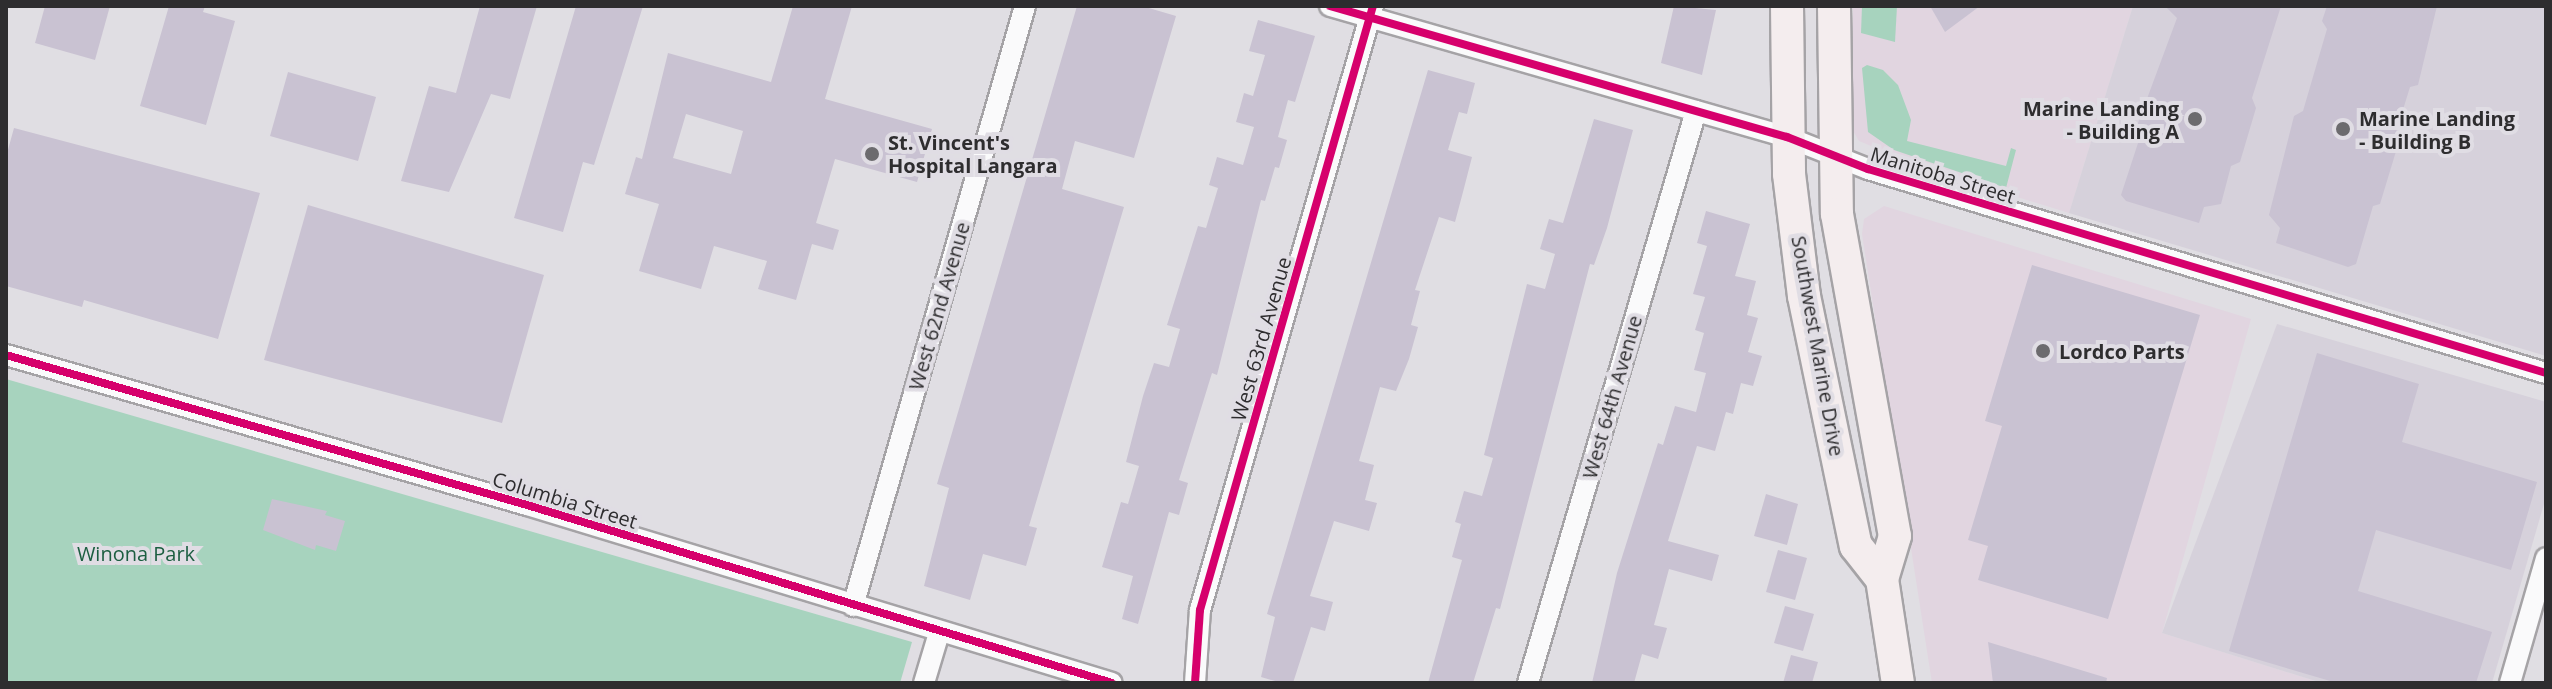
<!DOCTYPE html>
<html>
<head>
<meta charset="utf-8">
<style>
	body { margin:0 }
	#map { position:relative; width:2552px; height:689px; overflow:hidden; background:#e0dee3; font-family:"Open Sans",sans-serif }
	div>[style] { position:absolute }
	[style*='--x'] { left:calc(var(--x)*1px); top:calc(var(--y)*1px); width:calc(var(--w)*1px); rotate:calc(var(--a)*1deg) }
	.commercial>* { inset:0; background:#e1d5e0 }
	.built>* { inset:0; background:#d6d1db }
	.green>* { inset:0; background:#a7d3be }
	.building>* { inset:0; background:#c9c2d2 }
	.roads { filter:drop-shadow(2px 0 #a5a3a6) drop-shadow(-2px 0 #a5a3a6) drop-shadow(0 2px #a5a3a6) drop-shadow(0 -2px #a5a3a6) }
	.street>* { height:20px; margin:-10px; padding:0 10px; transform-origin:10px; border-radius:10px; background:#fafafb }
	.primary>* { height:32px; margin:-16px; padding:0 16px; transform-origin:16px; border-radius:16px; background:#f4edee }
	.cycleway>* { height:8px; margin:-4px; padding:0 4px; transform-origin:4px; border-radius:4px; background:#d6006c }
	.dots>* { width:22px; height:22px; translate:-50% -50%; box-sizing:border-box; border:4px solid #e0dde4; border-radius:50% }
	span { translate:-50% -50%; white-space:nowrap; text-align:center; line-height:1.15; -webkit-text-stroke:8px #e0dde4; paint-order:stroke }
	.poi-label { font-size:20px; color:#2e2d2f; font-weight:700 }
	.right { translate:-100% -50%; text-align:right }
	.left { translate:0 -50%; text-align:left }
	.street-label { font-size:20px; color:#2e2d2f }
	.park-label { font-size:20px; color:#1c5e41 }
	.frame { position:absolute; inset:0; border:8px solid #2e2d2f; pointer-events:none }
</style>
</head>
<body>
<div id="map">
	<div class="commercial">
		<i style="clip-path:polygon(1853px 6px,2133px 6px,2069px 213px,1927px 169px,1859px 141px,1852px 129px)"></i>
		<i style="clip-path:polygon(1884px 206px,2251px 319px,2162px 633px,2322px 683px,1932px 683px,1862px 234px,1864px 219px)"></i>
	</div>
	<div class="built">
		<i style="clip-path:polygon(2133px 6px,2546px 6px,2546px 356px,2069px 213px)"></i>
		<i style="clip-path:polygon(2277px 324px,2546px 402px,2546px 497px,2492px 683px,2322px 683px,2162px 633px)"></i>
	</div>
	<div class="green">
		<i style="clip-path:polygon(1862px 6px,1897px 6px,1895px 42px,1861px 33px)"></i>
		<i style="clip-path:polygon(1867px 65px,1883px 70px,1898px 85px,1911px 120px,1907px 141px,2006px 166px,2011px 148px,2016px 150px,2006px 188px,1894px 150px,1868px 132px,1862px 68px)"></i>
		<i style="clip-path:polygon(6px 379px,912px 642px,900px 683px,6px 683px)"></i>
	</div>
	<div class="building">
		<i style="clip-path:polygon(45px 6px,110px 6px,95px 60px,35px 43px)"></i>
		<i style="clip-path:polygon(169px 6px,205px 6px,203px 12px,235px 21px,206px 125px,140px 106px)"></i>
		<i style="clip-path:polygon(480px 6px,537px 6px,510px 99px,491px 94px,449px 192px,401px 181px,429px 86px,456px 93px)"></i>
		<i style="clip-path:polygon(576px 6px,643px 6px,594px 165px,583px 162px,563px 232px,514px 218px)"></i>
		<i style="clip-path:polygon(evenodd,793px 6px,852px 6px,825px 99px,932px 129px,917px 182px,835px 159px,816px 223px,839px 230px,833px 250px,812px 244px,796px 300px,758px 289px,767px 261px,714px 246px,701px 289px,639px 271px,659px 204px,625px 194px,636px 157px,642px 159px,668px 53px,771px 82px,793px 6px,686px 114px,743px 131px,731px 174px,673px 158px,686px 114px)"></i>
		<i style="clip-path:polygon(1077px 6px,1142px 6px,1176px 16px,1134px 158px,1075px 141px,1062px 189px,1124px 207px,1029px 526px,1037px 528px,1026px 566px,983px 554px,970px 600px,924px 586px,949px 488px,937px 484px)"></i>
		<i style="clip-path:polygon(1674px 6px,1716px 10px,1702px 75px,1661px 63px)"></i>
		<i style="clip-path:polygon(1930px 6px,1980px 6px,1945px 32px)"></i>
		<i style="clip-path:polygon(2165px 6px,2281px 6px,2252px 98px,2256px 108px,2240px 162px,2231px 166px,2221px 204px,2204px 207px,2199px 223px,2126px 201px,2121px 195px,2140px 137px,2135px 131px,2177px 18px)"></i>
		<i style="clip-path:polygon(2327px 6px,2437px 6px,2418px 85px,2410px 87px,2393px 142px,2397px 148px,2380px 204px,2373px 206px,2356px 264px,2348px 267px,2276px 243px,2280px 228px,2269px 215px,2294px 116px,2303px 111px,2327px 29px,2322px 21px)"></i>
		<i style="clip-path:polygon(1258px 20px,1315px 36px,1295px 102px,1288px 100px,1278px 137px,1287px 140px,1279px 168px,1275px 167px,1265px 201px,1261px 200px,1217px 375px,1212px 373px,1179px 480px,1188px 483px,1179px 515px,1169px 512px,1138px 624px,1122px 619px,1133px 576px,1102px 567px,1121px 502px,1128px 504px,1139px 466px,1126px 462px,1143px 396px,1154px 363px,1169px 367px,1180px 329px,1167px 325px,1198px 226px,1206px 228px,1218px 188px,1209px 185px,1217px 157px,1243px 165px,1254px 127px,1236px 122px,1244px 93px,1253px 96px,1265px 55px,1249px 51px)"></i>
		<i style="clip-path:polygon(1428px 70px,1475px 83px,1467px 114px,1459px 112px,1448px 150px,1472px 157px,1463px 192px,1455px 222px,1439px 217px,1415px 290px,1420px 291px,1411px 325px,1418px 327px,1409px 359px,1396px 391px,1380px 387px,1369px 426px,1359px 461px,1374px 465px,1365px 500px,1377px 503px,1369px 531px,1334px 521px,1310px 596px,1333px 602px,1325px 631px,1311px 627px,1293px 683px,1282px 683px,1261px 677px,1275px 617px,1267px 614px)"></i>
		<i style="clip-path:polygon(288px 72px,376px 97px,358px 161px,270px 136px)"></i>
		<i style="clip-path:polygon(1594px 119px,1633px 130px,1607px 228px,1594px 265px,1590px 264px,1500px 609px,1496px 608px,1473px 683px,1428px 683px,1462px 560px,1452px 557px,1461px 524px,1455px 522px,1464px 491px,1482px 496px,1493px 458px,1484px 455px,1527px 284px,1545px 289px,1555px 254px,1540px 249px,1549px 219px,1563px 223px)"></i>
		<i style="clip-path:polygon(14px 128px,260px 193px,218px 339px,84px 300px,82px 307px,6px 286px,6px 157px)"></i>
		<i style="clip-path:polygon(308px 205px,544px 275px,502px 423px,264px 360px)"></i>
		<i style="clip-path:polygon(1706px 211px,1750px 224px,1735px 276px,1756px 281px,1747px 315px,1758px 318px,1748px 352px,1762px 356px,1753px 386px,1741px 383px,1733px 414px,1726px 412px,1715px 451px,1697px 446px,1668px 541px,1719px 555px,1712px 581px,1669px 569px,1654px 625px,1667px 628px,1658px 659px,1642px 654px,1634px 683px,1592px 683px,1617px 573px,1658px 443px,1663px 445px,1675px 406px,1696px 412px,1706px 373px,1694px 370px,1704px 333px,1695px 330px,1705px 297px,1693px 294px,1707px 246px,1697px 243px)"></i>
		<i style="clip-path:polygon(2032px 265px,2200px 315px,2108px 619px,1978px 580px,1988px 546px,1968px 540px,2002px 426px,1985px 421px)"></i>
		<i style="clip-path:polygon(2317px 353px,2419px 384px,2402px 442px,2537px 482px,2511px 570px,2376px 530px,2358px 591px,2492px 632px,2476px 683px,2337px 683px,2229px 651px)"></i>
		<i style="clip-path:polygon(1766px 494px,1798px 504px,1787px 545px,1754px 536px)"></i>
		<i style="clip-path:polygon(272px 499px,327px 511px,325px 515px,345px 521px,336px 551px,316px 545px,315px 550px,263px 530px)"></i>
		<i style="clip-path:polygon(1778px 550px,1807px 558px,1795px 600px,1766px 592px)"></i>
		<i style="clip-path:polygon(1785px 606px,1814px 614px,1803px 651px,1774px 643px)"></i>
		<i style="clip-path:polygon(1988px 642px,2107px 678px,2106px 683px,1993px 683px)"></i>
		<i style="clip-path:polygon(1791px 655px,1818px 662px,1812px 683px,1783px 683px)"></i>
	</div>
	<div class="roads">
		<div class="street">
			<i style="--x:1330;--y:6;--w:475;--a:16"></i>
			<i style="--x:1787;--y:137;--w:87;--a:21.6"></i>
			<i style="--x:1868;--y:169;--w:708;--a:16.75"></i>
			<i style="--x:6;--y:355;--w:542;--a:16.06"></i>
			<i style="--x:527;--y:505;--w:611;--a:16.92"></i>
			<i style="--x:853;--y:606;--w:624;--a:-74"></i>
			<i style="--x:924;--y:683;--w:52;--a:-73.3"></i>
			<i style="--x:1195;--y:683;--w:73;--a:-86.1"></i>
			<i style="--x:1200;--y:610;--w:628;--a:-74.02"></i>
			<i style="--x:1528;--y:683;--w:596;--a:-73.63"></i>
			<i style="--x:2510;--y:683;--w:130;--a:-73.9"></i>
		</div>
		<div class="primary">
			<i style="--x:1787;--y:6;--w:168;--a:89.3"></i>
			<i style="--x:1789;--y:174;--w:123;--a:83"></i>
			<i style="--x:1804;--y:296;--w:255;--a:78.3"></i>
			<i style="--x:1856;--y:546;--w:42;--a:51.8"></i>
			<i style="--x:1834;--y:6;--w:208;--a:89.2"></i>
			<i style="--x:1837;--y:214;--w:327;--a:79.8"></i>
			<i style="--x:1895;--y:536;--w:45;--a:106.8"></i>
			<i style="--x:1882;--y:579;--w:105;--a:81.3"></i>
		</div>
	</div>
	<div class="cycleway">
		<i style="--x:1330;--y:6;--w:475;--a:16"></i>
		<i style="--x:1787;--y:137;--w:87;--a:21.6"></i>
		<i style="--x:1868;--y:169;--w:708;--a:16.75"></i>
		<i style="--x:6;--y:355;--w:542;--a:16.06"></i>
		<i style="--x:527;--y:505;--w:611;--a:16.92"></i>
		<i style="--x:1195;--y:683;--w:73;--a:-86.1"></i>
		<i style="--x:1200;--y:610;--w:628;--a:-74.02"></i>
	</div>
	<div class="dots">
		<i style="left:2195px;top:119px;background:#6c6b6e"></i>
		<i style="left:2343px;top:129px;background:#6c6b6e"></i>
		<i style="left:872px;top:154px;background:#6c6b6e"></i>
		<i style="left:2043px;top:351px;background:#6c6b6e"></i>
	</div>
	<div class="poi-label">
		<span class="right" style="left:2179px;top:120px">Marine Landing<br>- Building A</span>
		<span class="left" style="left:2359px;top:130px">Marine Landing<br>- Building B</span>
		<span class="left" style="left:888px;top:154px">St. Vincent's<br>Hospital Langara</span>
		<span class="left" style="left:2059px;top:351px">Lordco Parts</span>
	</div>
	<div class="street-label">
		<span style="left:1943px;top:175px;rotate:17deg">Manitoba Street</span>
		<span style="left:939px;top:306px;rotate:-74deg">West 62nd Avenue</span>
		<span style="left:1261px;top:339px;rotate:-74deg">West 63rd Avenue</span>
		<span style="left:1818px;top:346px;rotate:80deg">Southwest Marine Drive</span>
		<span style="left:1612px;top:397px;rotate:-74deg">West 64th Avenue</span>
		<span style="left:565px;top:500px;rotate:17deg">Columbia Street</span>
	</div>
	<div class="park-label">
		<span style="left:136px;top:553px">Winona Park</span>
	</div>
	<div class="frame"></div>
</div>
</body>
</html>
